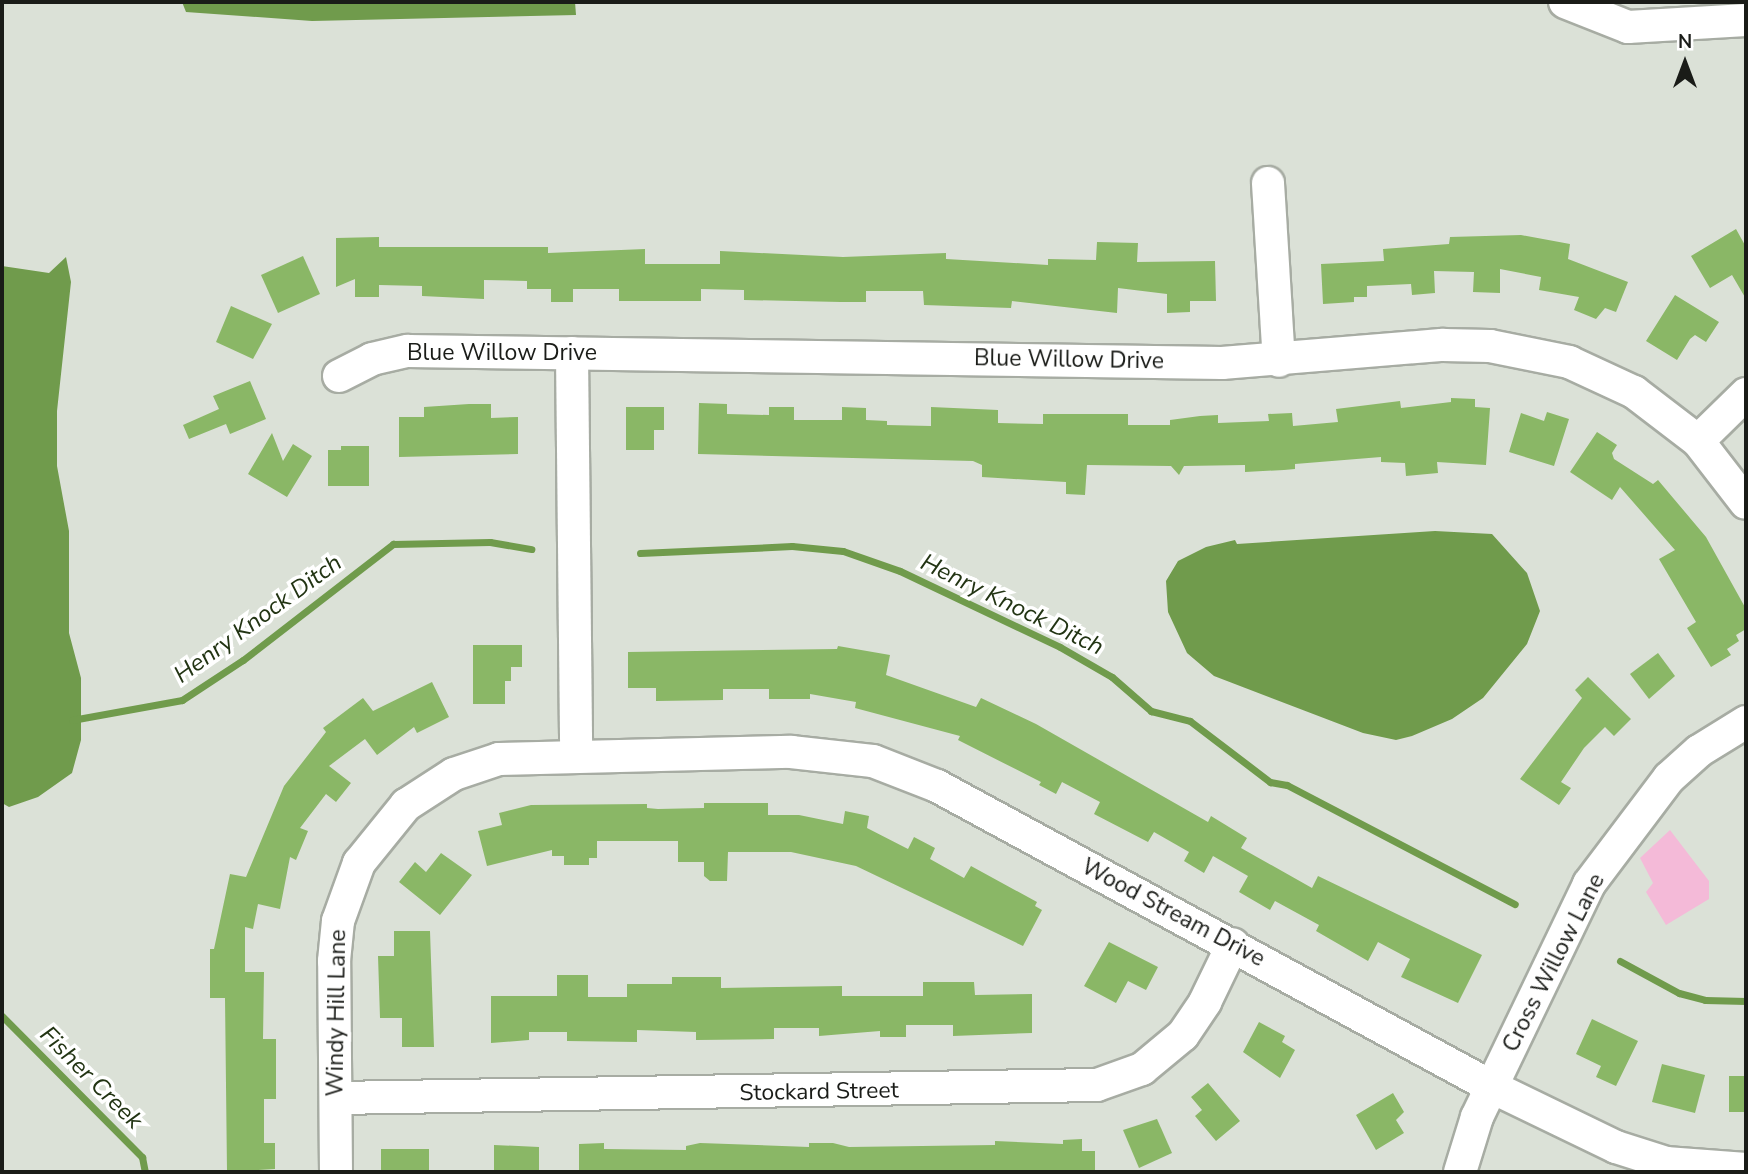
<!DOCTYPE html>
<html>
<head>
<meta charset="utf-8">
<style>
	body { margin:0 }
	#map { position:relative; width:1748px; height:1174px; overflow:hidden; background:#dbe1d7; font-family:"Nunito Sans",sans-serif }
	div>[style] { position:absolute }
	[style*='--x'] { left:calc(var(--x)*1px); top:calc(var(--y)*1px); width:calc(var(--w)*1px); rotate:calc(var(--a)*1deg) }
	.green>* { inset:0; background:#f4bad8 }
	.water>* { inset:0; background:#709b4c }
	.stream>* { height:7px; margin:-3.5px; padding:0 3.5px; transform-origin:3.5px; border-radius:3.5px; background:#709b4c }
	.building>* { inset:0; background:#8ab766 }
	.roads { filter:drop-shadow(2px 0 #a7aca3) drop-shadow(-2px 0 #a7aca3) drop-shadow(0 2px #a7aca3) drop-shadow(0 -2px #a7aca3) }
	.minor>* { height:32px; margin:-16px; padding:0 16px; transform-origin:16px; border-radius:16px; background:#fff }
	span { translate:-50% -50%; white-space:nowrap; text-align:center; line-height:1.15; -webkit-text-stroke:7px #fff; paint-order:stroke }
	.street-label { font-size:23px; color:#1a1c18 }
	.water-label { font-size:24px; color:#223413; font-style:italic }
	.frame { position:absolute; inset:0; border:4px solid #1a1c18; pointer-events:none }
	.north { position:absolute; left:1650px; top:28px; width:70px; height:70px; -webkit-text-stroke:5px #fff; paint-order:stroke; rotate:0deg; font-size:19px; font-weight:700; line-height:28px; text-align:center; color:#1a1c18 }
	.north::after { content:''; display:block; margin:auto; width:24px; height:32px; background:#1a1c18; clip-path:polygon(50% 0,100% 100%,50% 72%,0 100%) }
</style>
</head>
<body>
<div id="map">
	<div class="green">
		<i style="clip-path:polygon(1670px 830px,1709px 881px,1709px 899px,1666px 925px,1646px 892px,1653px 883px,1640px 858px)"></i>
	</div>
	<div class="water">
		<i style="clip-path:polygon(182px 2px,575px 2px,576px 15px,312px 21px,186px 12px)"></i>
		<i style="clip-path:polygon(66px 257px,71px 282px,57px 411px,57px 466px,69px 531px,69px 633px,81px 678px,81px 740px,72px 773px,38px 797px,9px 807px,2px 803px,2px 266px,49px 273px)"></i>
		<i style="clip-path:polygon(1435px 531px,1492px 534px,1527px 573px,1540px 611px,1527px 644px,1483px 698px,1452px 719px,1412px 736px,1396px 740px,1363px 733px,1214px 676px,1187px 653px,1168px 612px,1166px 581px,1178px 561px,1206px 547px,1235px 540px,1237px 544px)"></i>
	</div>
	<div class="stream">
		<i style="--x:640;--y:553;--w:152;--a:-2.6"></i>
		<i style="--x:792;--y:546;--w:51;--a:5.6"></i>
		<i style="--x:843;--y:551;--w:60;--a:19.3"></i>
		<i style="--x:900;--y:571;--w:177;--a:25.4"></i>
		<i style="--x:1060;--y:647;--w:60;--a:30"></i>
		<i style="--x:1112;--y:677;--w:52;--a:41.1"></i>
		<i style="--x:1151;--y:711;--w:40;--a:14.4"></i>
		<i style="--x:1190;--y:721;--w:101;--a:37.3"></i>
		<i style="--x:1270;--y:782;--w:17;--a:10"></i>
		<i style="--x:1287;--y:785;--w:257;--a:27.6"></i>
		<i style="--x:72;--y:720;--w:112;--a:-10.3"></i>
		<i style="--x:182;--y:700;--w:73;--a:-33.3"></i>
		<i style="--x:243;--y:660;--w:190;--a:-37.7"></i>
		<i style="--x:393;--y:544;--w:97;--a:-1.2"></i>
		<i style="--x:490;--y:542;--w:42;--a:9.7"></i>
		<i style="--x:1620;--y:961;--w:67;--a:28.5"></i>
		<i style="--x:1679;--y:993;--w:27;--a:15"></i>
		<i style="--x:1705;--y:1000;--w:41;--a:1.4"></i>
		<i style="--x:2;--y:1016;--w:199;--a:45.2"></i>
		<i style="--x:142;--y:1157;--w:15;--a:79"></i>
	</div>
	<div class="building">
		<i style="clip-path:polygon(1736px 229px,1746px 247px,1746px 299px,1732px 275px,1710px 288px,1691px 256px)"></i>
		<i style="clip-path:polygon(1521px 235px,1570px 244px,1568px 259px,1628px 282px,1616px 312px,1605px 308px,1596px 319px,1574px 310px,1579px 297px,1539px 290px,1541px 277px,1500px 269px,1500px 293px,1473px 292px,1474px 272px,1434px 271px,1435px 293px,1412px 295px,1411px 284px,1367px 286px,1367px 297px,1354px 297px,1354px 302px,1323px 304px,1321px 264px,1384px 261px,1383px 249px,1449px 244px,1450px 237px)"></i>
		<i style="clip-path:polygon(379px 237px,379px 247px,548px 247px,548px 253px,645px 249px,645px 264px,720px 264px,720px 251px,843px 257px,946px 253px,946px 259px,1048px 265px,1048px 259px,1096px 260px,1097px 242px,1138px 243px,1137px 262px,1215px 261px,1216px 301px,1190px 301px,1190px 312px,1167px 313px,1167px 294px,1118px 288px,1117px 313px,1012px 301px,1011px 308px,924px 305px,923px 291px,866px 291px,866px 302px,841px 302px,744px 300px,744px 290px,701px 289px,701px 301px,619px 301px,619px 289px,573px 289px,573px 302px,551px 302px,551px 289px,527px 289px,527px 281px,484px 280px,484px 299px,422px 296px,422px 286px,379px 285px,379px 297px,355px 297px,355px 279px,336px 287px,336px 238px)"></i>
		<i style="clip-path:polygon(303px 256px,320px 294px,278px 313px,261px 275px)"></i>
		<i style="clip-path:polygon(1675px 295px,1719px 322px,1706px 342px,1695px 335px,1690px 339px,1677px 360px,1646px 341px)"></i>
		<i style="clip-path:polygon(231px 306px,272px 324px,253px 359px,216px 342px)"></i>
		<i style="clip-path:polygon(250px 381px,266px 419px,230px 434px,226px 424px,189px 439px,183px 425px,219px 409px,213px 396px)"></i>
		<i style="clip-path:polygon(1451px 398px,1475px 399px,1475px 407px,1490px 408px,1486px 465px,1437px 462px,1438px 473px,1406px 476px,1405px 463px,1381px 462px,1381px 457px,1295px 464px,1295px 469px,1284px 470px,1245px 472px,1245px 465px,1184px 466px,1179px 475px,1171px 466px,1087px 465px,1085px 495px,1066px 494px,1066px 482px,982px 477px,982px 465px,973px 461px,698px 454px,699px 403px,727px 404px,727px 414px,769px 415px,769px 407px,794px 407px,794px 420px,842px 420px,842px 407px,866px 408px,866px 420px,887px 421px,887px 425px,931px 426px,931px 407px,998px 410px,998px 423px,1043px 424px,1043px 414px,1128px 414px,1128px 425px,1170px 425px,1170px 420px,1200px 416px,1218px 415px,1218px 423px,1269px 421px,1268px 414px,1292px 413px,1293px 426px,1338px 422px,1336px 409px,1400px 401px,1401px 408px,1451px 402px)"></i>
		<i style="clip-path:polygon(469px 404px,491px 404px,491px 418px,518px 417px,518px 454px,399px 457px,399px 417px,424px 417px,424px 407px)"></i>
		<i style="clip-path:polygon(626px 407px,664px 407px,664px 430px,654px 430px,654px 450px,626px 450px)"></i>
		<i style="clip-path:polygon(1547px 412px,1569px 419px,1554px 466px,1509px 452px,1521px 413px,1544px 421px)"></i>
		<i style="clip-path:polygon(1597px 432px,1617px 445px,1612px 453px,1614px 459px,1653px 484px,1658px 480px,1706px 537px,1746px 609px,1746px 629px,1736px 635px,1739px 641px,1727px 649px,1731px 655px,1711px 667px,1687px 628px,1696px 622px,1659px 559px,1675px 550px,1620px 487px,1612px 500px,1570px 472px)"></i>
		<i style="clip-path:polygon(272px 433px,283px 461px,293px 444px,312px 456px,287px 497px,248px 474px)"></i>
		<i style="clip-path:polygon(341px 446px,369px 446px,369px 486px,328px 486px,328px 450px,341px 450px)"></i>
		<i style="clip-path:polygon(473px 645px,522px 645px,522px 667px,511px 667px,511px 681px,505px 681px,505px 704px,473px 704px)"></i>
		<i style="clip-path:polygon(838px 646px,890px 655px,886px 675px,976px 707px,981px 698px,1036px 724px,1208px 822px,1211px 816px,1247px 838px,1241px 848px,1312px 888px,1318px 876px,1482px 955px,1458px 1003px,1401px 977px,1410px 959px,1378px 942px,1368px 961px,1316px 931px,1319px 925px,1275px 901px,1270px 910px,1239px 892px,1248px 876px,1213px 856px,1204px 873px,1184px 861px,1189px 852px,1154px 832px,1148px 842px,1094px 814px,1100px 802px,1062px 782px,1056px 794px,1039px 785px,1041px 782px,958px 740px,960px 736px,855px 708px,856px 702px,810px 694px,810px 699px,769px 699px,769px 689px,723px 689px,723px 700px,656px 701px,656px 688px,628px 688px,628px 652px,837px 649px)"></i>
		<i style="clip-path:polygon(1658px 653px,1675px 676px,1649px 699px,1630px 674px)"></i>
		<i style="clip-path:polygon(1588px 677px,1631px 719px,1614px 736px,1605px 727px,1584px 748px,1561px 782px,1571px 788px,1559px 805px,1520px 779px,1582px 698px,1575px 690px)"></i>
		<i style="clip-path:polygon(432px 682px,449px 717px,417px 733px,414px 727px,377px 755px,365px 739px,329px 766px,351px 783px,336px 802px,326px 794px,300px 828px,308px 831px,296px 860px,290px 857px,280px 909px,258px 904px,253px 929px,245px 927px,245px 972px,264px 972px,263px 1039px,276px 1039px,276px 1099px,264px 1099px,264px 1143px,275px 1143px,275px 1169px,227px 1172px,225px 998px,210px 998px,210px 949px,214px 949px,230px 874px,246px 877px,284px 786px,326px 732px,323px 728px,363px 698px,373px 711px)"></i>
		<i style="clip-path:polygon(704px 803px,768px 803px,768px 815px,799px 815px,843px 824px,845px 811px,869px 816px,867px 828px,908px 849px,914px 837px,935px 848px,930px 859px,964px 878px,971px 866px,1037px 902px,1035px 906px,1042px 910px,1023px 946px,856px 866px,791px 852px,728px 852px,727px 881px,710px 881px,704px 876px,704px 862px,678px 862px,678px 841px,597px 841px,597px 858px,589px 858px,589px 865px,564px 865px,564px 856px,552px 856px,552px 850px,487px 866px,478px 831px,502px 825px,499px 813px,531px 805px,647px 804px,647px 808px,658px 809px,704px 808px)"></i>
		<i style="clip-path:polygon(441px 853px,472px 875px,440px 915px,399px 882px,415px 862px,426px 872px)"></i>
		<i style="clip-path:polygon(394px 931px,430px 931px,434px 1047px,402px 1047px,402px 1018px,380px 1018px,378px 956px,394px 956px)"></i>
		<i style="clip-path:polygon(1109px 942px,1158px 967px,1146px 990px,1128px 981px,1116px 1003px,1084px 986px)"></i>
		<i style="clip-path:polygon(557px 975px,588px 975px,588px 997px,627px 997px,627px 984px,672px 984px,672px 977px,721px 977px,721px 988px,842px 986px,842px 996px,923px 996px,923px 982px,974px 982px,975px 995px,1032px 994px,1032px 1033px,953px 1036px,953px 1025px,906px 1025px,906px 1037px,880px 1037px,880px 1031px,819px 1036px,819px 1028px,774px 1028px,774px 1039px,696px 1040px,696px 1032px,637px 1030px,637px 1042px,567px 1041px,567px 1032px,529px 1032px,529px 1040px,491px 1043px,491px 996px,557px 996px)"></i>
		<i style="clip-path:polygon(1592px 1019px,1638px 1041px,1616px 1086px,1596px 1077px,1601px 1066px,1576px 1054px)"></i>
		<i style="clip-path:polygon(1259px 1022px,1285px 1036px,1282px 1042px,1295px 1050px,1280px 1078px,1243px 1052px)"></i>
		<i style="clip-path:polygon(1662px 1064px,1705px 1075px,1695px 1113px,1652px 1102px)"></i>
		<i style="clip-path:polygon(1729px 1076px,1746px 1076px,1746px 1112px,1729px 1112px)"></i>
		<i style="clip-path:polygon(1208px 1083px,1240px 1121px,1216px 1141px,1195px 1116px,1202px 1110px,1191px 1097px)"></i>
		<i style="clip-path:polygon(1393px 1093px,1404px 1112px,1396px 1120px,1404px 1133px,1376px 1150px,1356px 1115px)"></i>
		<i style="clip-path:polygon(1157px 1119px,1172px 1153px,1139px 1168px,1123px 1130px)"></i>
		<i style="clip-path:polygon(1082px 1139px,1082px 1151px,1095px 1151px,1095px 1172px,579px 1172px,579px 1144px,604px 1143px,604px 1149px,686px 1150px,686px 1146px,700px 1143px,809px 1147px,809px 1143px,833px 1143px,849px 1147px,995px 1145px,995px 1141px,1063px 1144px,1063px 1140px)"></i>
		<i style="clip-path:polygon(494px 1145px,539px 1147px,539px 1172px,494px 1172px)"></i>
		<i style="clip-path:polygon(381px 1149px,429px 1149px,429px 1172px,381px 1171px)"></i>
	</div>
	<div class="roads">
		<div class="minor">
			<i style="--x:1565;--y:2;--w:68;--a:21.6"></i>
			<i style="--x:1628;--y:27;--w:118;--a:-3.4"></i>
			<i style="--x:1268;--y:183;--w:178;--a:86.5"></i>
			<i style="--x:572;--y:353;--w:402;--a:89.4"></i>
			<i style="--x:339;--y:376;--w:37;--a:-27"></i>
			<i style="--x:372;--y:359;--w:37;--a:-13"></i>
			<i style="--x:408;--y:351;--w:814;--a:0.84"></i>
			<i style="--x:1222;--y:363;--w:222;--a:-4.7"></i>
			<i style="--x:1443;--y:345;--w:47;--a:1.2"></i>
			<i style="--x:1490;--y:346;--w:81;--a:11.4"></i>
			<i style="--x:1569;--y:362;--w:72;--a:24.8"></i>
			<i style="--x:1634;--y:392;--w:81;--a:37.4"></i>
			<i style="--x:1698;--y:441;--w:78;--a:52.3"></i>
			<i style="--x:1698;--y:441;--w:67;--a:-44.4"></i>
			<i style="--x:336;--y:1098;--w:761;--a:-0.98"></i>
			<i style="--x:1097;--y:1085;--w:48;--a:-19.6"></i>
			<i style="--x:1142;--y:1069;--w:53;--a:-39.7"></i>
			<i style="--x:1183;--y:1035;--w:40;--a:-56"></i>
			<i style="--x:1205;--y:1002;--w:64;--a:-64.2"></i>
			<i style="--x:336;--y:1172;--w:211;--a:-90.5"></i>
			<i style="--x:334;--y:961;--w:40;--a:-84.3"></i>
			<i style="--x:338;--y:921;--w:62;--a:-70.1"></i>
			<i style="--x:359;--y:863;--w:75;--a:-51"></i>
			<i style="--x:406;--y:805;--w:57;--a:-32.9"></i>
			<i style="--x:454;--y:774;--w:47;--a:-18.4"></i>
			<i style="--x:499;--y:759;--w:292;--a:-1.4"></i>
			<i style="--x:791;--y:752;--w:82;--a:6.3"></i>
			<i style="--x:873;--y:761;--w:69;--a:21.3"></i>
			<i style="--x:937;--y:786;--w:631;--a:28.47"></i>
			<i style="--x:1492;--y:1087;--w:138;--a:25.8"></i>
			<i style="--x:1616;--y:1147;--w:52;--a:17.7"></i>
			<i style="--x:1666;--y:1163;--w:80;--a:4.3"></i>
			<i style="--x:1460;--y:1172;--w:58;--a:-72.8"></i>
			<i style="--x:1477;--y:1117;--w:259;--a:-64.3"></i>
			<i style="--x:1589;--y:884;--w:133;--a:-53"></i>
			<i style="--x:1669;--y:778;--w:40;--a:-42"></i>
			<i style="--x:1699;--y:751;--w:55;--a:-31.7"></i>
		</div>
	</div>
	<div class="street-label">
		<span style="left:502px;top:353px">Blue Willow Drive</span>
		<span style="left:1069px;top:360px;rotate:1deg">Blue Willow Drive</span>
		<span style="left:1173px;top:913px;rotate:28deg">Wood Stream Drive</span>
		<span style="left:1554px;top:963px;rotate:-63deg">Cross Willow Lane</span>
		<span style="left:337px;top:1013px;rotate:-89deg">Windy Hill Lane</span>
		<span style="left:819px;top:1092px;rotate:-1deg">Stockard Street</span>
	</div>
	<div class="water-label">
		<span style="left:1012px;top:605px;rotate:26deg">Henry Knock Ditch</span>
		<span style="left:258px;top:619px;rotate:-36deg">Henry Knock Ditch</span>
		<span style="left:91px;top:1078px;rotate:45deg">Fisher Creek</span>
	</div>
	<div class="frame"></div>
	<div class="north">N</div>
</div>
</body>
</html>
